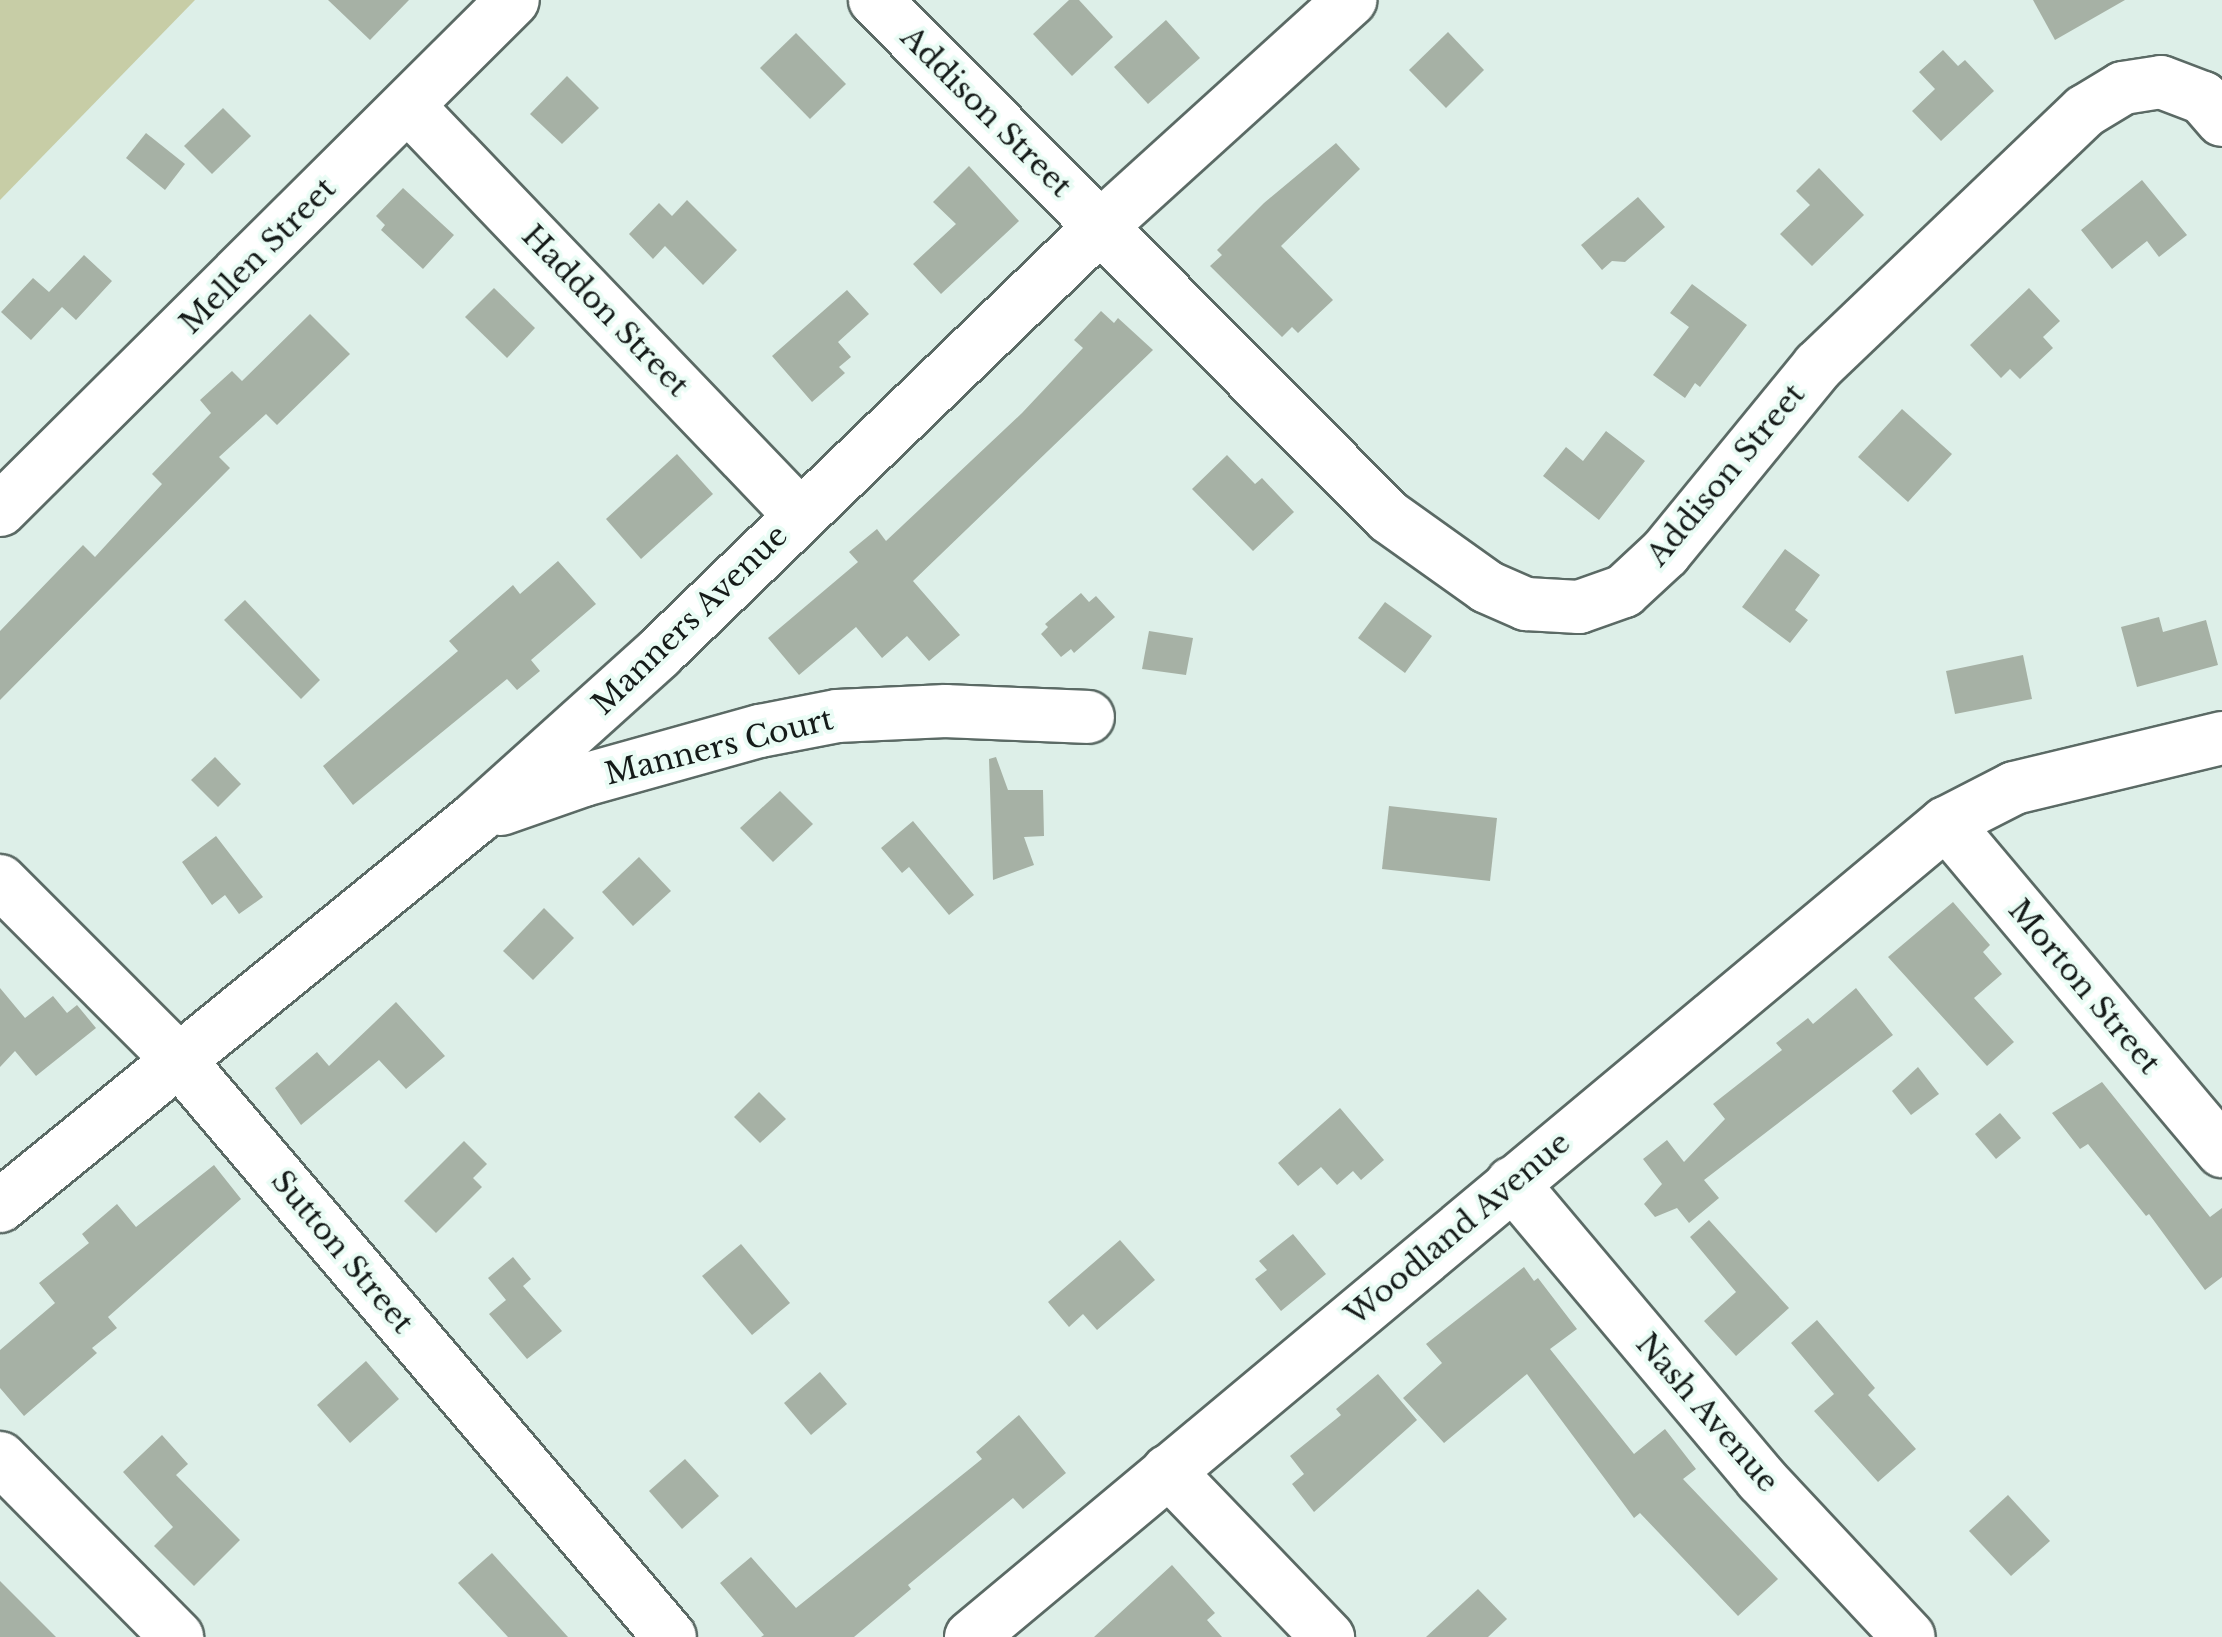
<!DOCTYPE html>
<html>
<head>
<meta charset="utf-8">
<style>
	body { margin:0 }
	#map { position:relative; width:2222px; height:1637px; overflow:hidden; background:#ddefe8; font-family:"Libre Baskerville",serif }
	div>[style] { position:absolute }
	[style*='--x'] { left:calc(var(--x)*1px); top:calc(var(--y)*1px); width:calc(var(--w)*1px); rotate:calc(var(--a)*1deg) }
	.green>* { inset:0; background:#c7cda6 }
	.building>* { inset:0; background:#a6b1a5 }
	.roads { filter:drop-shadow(2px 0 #5b6a65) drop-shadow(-2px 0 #5b6a65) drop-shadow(0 2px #5b6a65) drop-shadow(0 -2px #5b6a65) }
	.minor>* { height:52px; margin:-26px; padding:0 26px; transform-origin:26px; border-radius:26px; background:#fff }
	span { translate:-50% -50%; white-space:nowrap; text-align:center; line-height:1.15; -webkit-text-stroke:8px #eafcf5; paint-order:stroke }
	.street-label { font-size:30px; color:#151b19 }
</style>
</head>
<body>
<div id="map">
	<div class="green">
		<i style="clip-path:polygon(0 0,195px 0,0 200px)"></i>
	</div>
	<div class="building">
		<i style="clip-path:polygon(328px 0,409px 0,370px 40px)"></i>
		<i style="clip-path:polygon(1069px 0,1079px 0,1113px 37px,1072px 76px,1033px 34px)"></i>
		<i style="clip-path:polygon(2033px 0,2125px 0,2055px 40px)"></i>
		<i style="clip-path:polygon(1166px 20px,1200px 58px,1148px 104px,1114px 67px)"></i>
		<i style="clip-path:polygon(1448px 32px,1484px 70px,1446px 108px,1409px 70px)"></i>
		<i style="clip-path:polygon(796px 33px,846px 84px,810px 119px,760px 68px)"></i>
		<i style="clip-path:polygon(1943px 50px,1958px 66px,1965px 60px,1994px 91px,1941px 141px,1912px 111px,1935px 89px,1919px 72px)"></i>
		<i style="clip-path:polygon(567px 76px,599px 108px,562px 144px,530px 114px)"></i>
		<i style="clip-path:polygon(223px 108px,251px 136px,212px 174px,184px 146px)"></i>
		<i style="clip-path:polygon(146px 133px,185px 164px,165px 190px,126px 158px)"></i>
		<i style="clip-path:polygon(1336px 143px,1360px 169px,1281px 246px,1333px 300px,1298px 333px,1292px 327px,1282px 337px,1210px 266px,1222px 255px,1217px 250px,1264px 203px)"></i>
		<i style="clip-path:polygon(969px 166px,1019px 221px,941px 294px,913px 264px,956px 224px,933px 202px)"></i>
		<i style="clip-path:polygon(1819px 168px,1864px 215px,1812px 266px,1780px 234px,1810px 205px,1796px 191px)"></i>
		<i style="clip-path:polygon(2142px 180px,2187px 235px,2159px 257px,2147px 241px,2112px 269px,2081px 230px)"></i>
		<i style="clip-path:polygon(403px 188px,454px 235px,423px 269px,381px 230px,385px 225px,376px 216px)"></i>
		<i style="clip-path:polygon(1638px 197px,1665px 227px,1625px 262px,1612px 261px,1602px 270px,1581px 245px)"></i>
		<i style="clip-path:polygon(687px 200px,737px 250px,703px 285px,665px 246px,653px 259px,629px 234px,659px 203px,672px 216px)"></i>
		<i style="clip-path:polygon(84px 255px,112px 281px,76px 320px,62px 307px,31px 340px,1px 312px,33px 278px,49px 292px)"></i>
		<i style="clip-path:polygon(1692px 284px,1747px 325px,1700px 387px,1695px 383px,1685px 398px,1653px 375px,1689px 327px,1670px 313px)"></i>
		<i style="clip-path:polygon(494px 288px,535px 328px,507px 358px,465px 317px)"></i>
		<i style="clip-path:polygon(2029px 288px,2060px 321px,2043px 337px,2053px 348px,2020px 379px,2010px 369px,2001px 378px,1970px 345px)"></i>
		<i style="clip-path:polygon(847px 290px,869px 314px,838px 342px,851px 357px,839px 367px,845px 373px,812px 402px,772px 356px)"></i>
		<i style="clip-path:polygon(1101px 311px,1114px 323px,1118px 318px,1153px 350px,913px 581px,960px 635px,929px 661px,907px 636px,882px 658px,856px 627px,799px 675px,768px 638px,858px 562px,849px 552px,877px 529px,886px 541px,1022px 413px,1083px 348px,1074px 340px)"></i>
		<i style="clip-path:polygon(310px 314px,350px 354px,277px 425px,266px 414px,219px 457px,230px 468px,0 700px,0 631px,83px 545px,95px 557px,162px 484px,152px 474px,211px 413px,200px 400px,232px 371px,242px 381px)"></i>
		<i style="clip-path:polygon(1902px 409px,1952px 454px,1908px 502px,1858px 457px)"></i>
		<i style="clip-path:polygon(1606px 431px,1645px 461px,1599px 520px,1543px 476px,1566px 447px,1583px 461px)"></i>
		<i style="clip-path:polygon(677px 454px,713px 494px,641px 559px,606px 519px)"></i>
		<i style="clip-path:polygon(1227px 455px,1255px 484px,1262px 478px,1294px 512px,1253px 551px,1192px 489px)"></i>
		<i style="clip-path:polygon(1785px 549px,1820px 575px,1795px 610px,1808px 620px,1790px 643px,1742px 607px)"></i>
		<i style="clip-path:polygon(558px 561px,596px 604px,531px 660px,540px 671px,517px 690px,507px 679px,353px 805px,323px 766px,458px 651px,449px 641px,513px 585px,520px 594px)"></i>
		<i style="clip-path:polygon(1081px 593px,1089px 602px,1096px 596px,1115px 617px,1074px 653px,1071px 649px,1061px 657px,1041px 634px,1048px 627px,1045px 624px)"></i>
		<i style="clip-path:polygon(245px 600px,320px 680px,301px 699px,224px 620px)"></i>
		<i style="clip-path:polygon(1385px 602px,1432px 636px,1405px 673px,1358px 638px)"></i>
		<i style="clip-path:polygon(2159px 617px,2163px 632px,2206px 620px,2218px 665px,2137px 687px,2121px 627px)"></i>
		<i style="clip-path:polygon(1149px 631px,1193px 638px,1186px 675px,1142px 669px)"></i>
		<i style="clip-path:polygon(2023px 655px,2032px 699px,1955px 714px,1946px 671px)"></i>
		<i style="clip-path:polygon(215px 757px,241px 784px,218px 807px,191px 780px)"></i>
		<i style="clip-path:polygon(996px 757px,1008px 790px,1043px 790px,1044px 836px,1024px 837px,1034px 865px,993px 880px,989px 759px)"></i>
		<i style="clip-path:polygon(780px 791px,813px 824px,773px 862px,740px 828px)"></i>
		<i style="clip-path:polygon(1389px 806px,1497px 818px,1490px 881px,1382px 869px)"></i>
		<i style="clip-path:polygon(913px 821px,974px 895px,949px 915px,909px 867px,902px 873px,881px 848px)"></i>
		<i style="clip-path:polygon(216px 836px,263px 897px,239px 914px,225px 895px,212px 905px,182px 862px)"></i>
		<i style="clip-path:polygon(639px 857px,671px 891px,633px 926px,602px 892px)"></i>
		<i style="clip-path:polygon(1953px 902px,1990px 945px,1983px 952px,2002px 974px,1974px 998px,2014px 1042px,1987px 1066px,1888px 957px)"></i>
		<i style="clip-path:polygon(544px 908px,574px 938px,533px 980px,503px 951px)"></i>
		<i style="clip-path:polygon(0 988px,25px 1018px,53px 996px,67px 1013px,77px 1005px,96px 1028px,36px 1076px,15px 1051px,0 1067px)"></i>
		<i style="clip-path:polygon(1856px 988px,1893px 1035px,1704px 1180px,1719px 1198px,1689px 1223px,1677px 1208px,1655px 1217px,1644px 1204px,1662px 1184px,1643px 1159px,1667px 1140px,1684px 1162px,1725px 1119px,1713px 1104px,1782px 1050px,1776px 1043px,1808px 1018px,1813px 1024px)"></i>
		<i style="clip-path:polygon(396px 1002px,445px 1056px,406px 1089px,379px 1060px,301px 1125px,275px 1088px,317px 1052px,329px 1066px)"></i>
		<i style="clip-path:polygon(1918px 1067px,1939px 1094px,1911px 1115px,1892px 1091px)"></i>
		<i style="clip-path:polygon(2102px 1082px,2210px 1217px,2222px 1208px,2222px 1277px,2205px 1290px,2149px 1214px,2146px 1216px,2088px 1144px,2080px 1149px,2052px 1113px)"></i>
		<i style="clip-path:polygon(759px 1092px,786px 1119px,760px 1143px,734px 1117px)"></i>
		<i style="clip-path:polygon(1340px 1108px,1384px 1160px,1361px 1180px,1353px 1171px,1337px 1185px,1321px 1167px,1298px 1186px,1278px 1163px)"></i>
		<i style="clip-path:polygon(2000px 1113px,2021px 1138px,1996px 1159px,1975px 1134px)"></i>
		<i style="clip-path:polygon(464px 1141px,487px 1164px,473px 1178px,482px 1187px,436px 1233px,404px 1201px)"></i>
		<i style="clip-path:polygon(214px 1165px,241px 1199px,108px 1317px,117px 1328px,92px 1348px,97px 1353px,24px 1416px,0 1388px,0 1350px,55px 1303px,39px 1283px,89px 1243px,82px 1234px,117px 1204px,136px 1227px)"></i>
		<i style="clip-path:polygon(1709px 1220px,1789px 1308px,1736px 1356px,1704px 1321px,1736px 1292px,1690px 1237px)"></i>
		<i style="clip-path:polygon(1293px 1234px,1326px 1274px,1281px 1311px,1255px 1279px,1267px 1270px,1259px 1261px)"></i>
		<i style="clip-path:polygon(1120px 1240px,1155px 1280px,1097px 1330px,1083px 1314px,1069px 1327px,1048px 1302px)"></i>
		<i style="clip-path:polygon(741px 1244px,790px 1303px,752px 1335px,702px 1276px)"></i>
		<i style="clip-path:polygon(513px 1257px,531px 1279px,523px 1286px,562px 1331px,527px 1359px,489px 1314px,506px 1300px,488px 1278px)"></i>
		<i style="clip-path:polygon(1524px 1267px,1534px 1281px,1538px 1278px,1577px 1329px,1550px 1349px,1634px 1454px,1665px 1429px,1696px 1469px,1683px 1479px,1778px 1579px,1738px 1616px,1640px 1513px,1634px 1518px,1527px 1374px,1444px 1443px,1403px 1398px,1442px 1363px,1426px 1344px)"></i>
		<i style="clip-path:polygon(1817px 1320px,1875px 1388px,1868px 1395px,1916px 1449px,1878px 1482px,1814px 1411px,1834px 1394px,1791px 1343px)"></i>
		<i style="clip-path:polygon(366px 1361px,399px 1399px,350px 1443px,317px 1405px)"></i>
		<i style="clip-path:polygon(820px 1372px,847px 1404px,811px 1435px,784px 1403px)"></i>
		<i style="clip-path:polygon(1378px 1374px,1417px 1420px,1314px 1512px,1292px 1484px,1304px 1474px,1290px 1456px,1341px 1415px,1336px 1409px)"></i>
		<i style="clip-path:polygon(1019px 1415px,1066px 1473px,1023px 1509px,1013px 1498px,908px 1585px,911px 1589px,854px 1637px,761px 1637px,764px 1635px,720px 1583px,751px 1557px,796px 1608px,982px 1459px,976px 1452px)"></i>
		<i style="clip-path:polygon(162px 1435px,188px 1464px,176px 1475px,240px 1540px,194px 1586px,154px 1546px,173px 1527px,123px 1472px)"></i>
		<i style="clip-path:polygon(685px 1459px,719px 1496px,682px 1529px,649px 1491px)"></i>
		<i style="clip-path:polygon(2008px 1495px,2050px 1541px,2011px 1576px,1969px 1531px)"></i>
		<i style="clip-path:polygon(492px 1553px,568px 1637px,508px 1637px,458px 1583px)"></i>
		<i style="clip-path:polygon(1172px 1565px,1215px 1613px,1207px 1620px,1222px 1637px,1094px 1637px)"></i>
		<i style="clip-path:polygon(0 1581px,56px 1637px,0 1637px)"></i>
		<i style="clip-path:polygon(1478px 1589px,1507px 1619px,1488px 1637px,1426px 1637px)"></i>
	</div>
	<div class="roads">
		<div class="minor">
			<i style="--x:875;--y:0;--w:729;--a:45.17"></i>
			<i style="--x:1389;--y:517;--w:120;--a:35.5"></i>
			<i style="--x:1487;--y:587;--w:43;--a:23.6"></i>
			<i style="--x:1526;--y:604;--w:53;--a:3.2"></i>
			<i style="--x:1579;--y:607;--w:48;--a:-19.6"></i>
			<i style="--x:1624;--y:591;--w:56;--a:-42.8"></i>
			<i style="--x:1665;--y:553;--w:242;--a:-50.7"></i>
			<i style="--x:1818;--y:366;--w:369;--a:-43.7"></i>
			<i style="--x:2085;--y:111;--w:44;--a:-31.2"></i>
			<i style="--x:2123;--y:88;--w:38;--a:-9"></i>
			<i style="--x:2161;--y:82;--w:45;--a:20.9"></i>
			<i style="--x:2203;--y:98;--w:29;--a:49"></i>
			<i style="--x:409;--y:107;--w:565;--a:46.22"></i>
			<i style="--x:0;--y:510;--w:723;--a:-44.83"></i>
			<i style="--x:501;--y:809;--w:88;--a:-19.3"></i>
			<i style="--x:584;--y:780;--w:183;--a:-15.6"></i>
			<i style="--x:760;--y:731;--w:78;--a:-11"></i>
			<i style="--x:837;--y:716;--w:109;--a:-2.6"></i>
			<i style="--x:946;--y:711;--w:142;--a:2.4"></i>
			<i style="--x:1946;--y:823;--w:429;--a:49.9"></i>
			<i style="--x:0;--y:881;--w:252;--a:45"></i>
			<i style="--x:178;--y:1059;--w:759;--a:49.6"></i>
			<i style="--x:1512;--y:1183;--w:387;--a:49.9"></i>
			<i style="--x:1761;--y:1479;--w:216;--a:46.9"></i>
			<i style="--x:0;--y:1206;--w:614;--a:-39.18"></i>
			<i style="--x:476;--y:818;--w:245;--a:-42"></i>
			<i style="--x:658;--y:654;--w:615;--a:-44.01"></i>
			<i style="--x:1100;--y:227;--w:338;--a:-42.2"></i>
			<i style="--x:0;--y:1458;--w:252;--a:45.3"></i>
			<i style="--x:1168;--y:1471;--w:231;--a:46.1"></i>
			<i style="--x:971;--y:1637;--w:1270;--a:-39.86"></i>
			<i style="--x:1946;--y:823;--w:76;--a:-27.2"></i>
			<i style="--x:2014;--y:788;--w:214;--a:-13.5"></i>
		</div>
	</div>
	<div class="street-label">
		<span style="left:986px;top:112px;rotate:45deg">Addison Street</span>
		<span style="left:258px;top:256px;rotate:-45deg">Mellen Street</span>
		<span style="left:605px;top:311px;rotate:46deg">Haddon Street</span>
		<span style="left:1726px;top:475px;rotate:-50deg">Addison Street</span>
		<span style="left:690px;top:620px;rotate:-44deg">Manners Avenue</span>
		<span style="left:719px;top:747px;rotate:-14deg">Manners Court</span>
		<span style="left:2084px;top:987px;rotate:50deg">Morton Street</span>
		<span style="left:1458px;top:1229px;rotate:-40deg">Woodland Avenue</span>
		<span style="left:342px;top:1252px;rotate:50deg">Sutton Street</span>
		<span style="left:1707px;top:1413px;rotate:49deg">Nash Avenue</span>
	</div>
</div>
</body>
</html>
